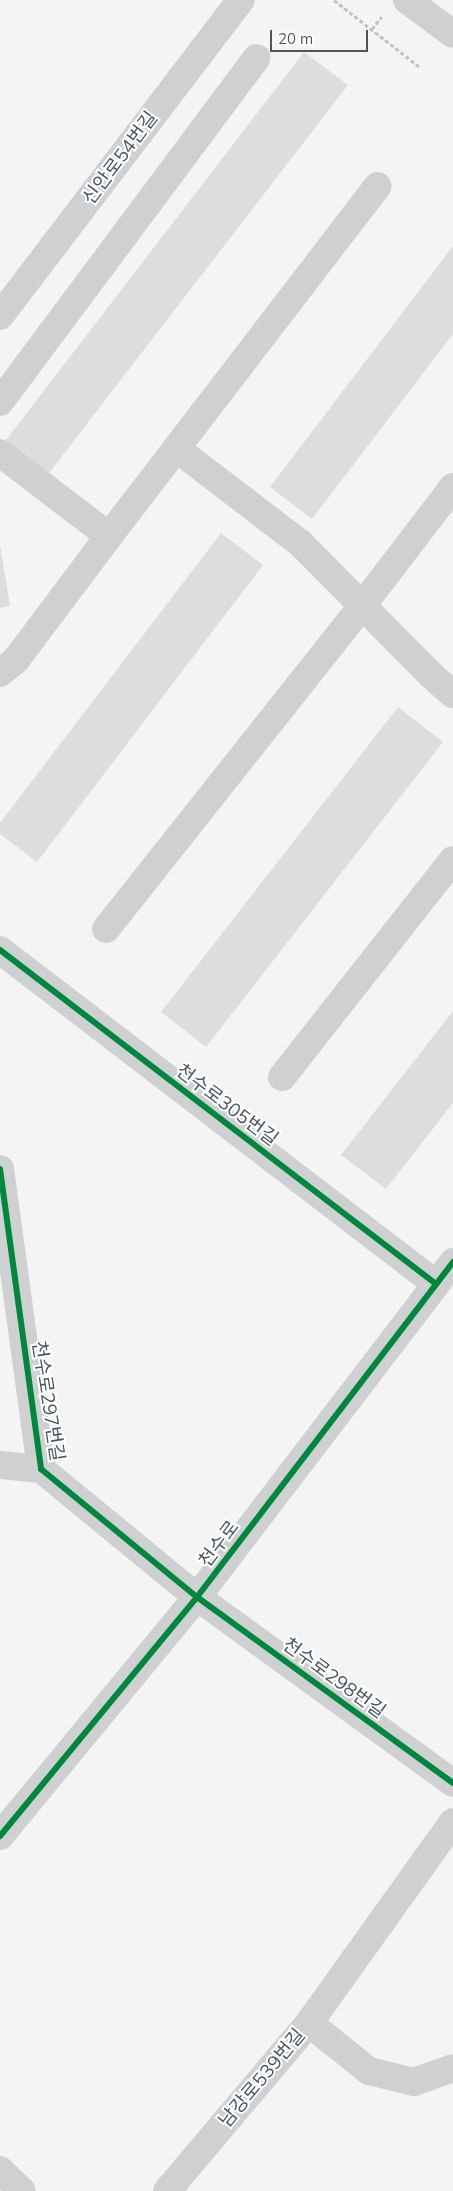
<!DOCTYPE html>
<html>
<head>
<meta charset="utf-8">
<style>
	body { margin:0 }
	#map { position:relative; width:453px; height:2191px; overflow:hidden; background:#f4f4f4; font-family:Mulish,"Noto Sans KR",sans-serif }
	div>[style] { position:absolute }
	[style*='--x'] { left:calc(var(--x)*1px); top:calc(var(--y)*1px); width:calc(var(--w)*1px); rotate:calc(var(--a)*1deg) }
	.building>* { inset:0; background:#ddddde }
	.path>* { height:3px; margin-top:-1.5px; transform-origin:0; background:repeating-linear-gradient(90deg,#bcc7c4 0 4px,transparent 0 6.5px) }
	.minor>* { height:28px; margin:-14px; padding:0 14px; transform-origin:14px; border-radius:14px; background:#ced0d2 }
	.cycleway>* { height:6px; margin:-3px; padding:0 3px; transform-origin:3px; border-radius:3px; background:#00873e }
	span { translate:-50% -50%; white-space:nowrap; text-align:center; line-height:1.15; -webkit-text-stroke:4px #fff; paint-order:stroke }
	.street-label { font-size:19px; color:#4a5661 }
	.scale { position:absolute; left:270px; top:30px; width:98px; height:22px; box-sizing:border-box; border:2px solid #4a5661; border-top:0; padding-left:6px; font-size:15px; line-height:18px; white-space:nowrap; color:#4a5661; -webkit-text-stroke:4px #fff; paint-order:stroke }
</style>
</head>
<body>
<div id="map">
	<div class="building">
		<i style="clip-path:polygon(304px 52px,348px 85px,49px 473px,6px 440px)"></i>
		<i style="clip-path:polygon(453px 246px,453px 334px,312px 519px,270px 487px)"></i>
		<i style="clip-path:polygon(221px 533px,263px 565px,37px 862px,0 834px,0 823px)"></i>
		<i style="clip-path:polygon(0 545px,10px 606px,0 608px)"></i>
		<i style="clip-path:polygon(398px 707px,443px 742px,206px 1047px,161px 1012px)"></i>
		<i style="clip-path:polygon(453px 1011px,453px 1103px,386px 1189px,341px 1155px)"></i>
	</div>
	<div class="path">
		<i style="--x:334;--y:0;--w:110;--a:38"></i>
		<i style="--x:372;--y:29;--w:16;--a:-52"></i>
	</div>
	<div class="minor">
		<i style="--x:407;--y:0;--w:57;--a:36.5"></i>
		<i style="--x:0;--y:316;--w:397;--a:-52.7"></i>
		<i style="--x:0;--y:402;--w:429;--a:-53.3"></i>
		<i style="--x:177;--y:449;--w:155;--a:37.4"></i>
		<i style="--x:300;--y:543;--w:187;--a:45.2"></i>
		<i style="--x:432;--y:676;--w:28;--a:41"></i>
		<i style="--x:0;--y:453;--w:137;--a:37.3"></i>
		<i style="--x:109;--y:536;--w:155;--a:126.9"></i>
		<i style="--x:16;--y:660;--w:21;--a:141"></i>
		<i style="--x:109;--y:536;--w:441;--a:-52.5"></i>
		<i style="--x:106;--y:929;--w:412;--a:-51.6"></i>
		<i style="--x:362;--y:606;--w:150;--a:-52.6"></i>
		<i style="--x:0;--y:950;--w:549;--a:37.45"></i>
		<i style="--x:282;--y:1077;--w:276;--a:-51.8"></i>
		<i style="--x:0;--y:1169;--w:303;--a:82.2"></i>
		<i style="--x:41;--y:1469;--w:202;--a:39.4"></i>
		<i style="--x:197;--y:1597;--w:316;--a:36"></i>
		<i style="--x:0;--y:1465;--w:41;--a:5.6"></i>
		<i style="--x:0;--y:1836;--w:310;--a:-50.5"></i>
		<i style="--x:197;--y:1597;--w:422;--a:-52.6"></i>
		<i style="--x:309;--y:2023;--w:77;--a:38.7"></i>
		<i style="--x:369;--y:2071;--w:46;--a:13.7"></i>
		<i style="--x:414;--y:2082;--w:41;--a:-19.7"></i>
		<i style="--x:0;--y:2170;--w:30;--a:44"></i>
		<i style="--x:167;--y:2191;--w:220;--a:-49.8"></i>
		<i style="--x:309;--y:2023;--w:247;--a:-54.4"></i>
	</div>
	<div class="cycleway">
		<i style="--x:0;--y:950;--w:549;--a:37.45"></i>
		<i style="--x:0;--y:1169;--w:303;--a:82.2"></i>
		<i style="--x:41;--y:1469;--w:202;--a:39.4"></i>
		<i style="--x:197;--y:1597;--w:316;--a:36"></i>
		<i style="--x:0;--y:1836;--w:310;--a:-50.5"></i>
		<i style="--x:197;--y:1597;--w:422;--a:-52.6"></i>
	</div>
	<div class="street-label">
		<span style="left:120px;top:158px;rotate:-53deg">신안로54번길</span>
		<span style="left:227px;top:1105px;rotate:37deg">천수로305번길</span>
		<span style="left:48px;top:1401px;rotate:81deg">천수로297번길</span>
		<span style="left:219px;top:1544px;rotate:-53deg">천수로</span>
		<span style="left:334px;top:1678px;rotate:36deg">천수로298번길</span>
		<span style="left:262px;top:2078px;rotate:-50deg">남강로539번길</span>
	</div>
	<div class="scale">20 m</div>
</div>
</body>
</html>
